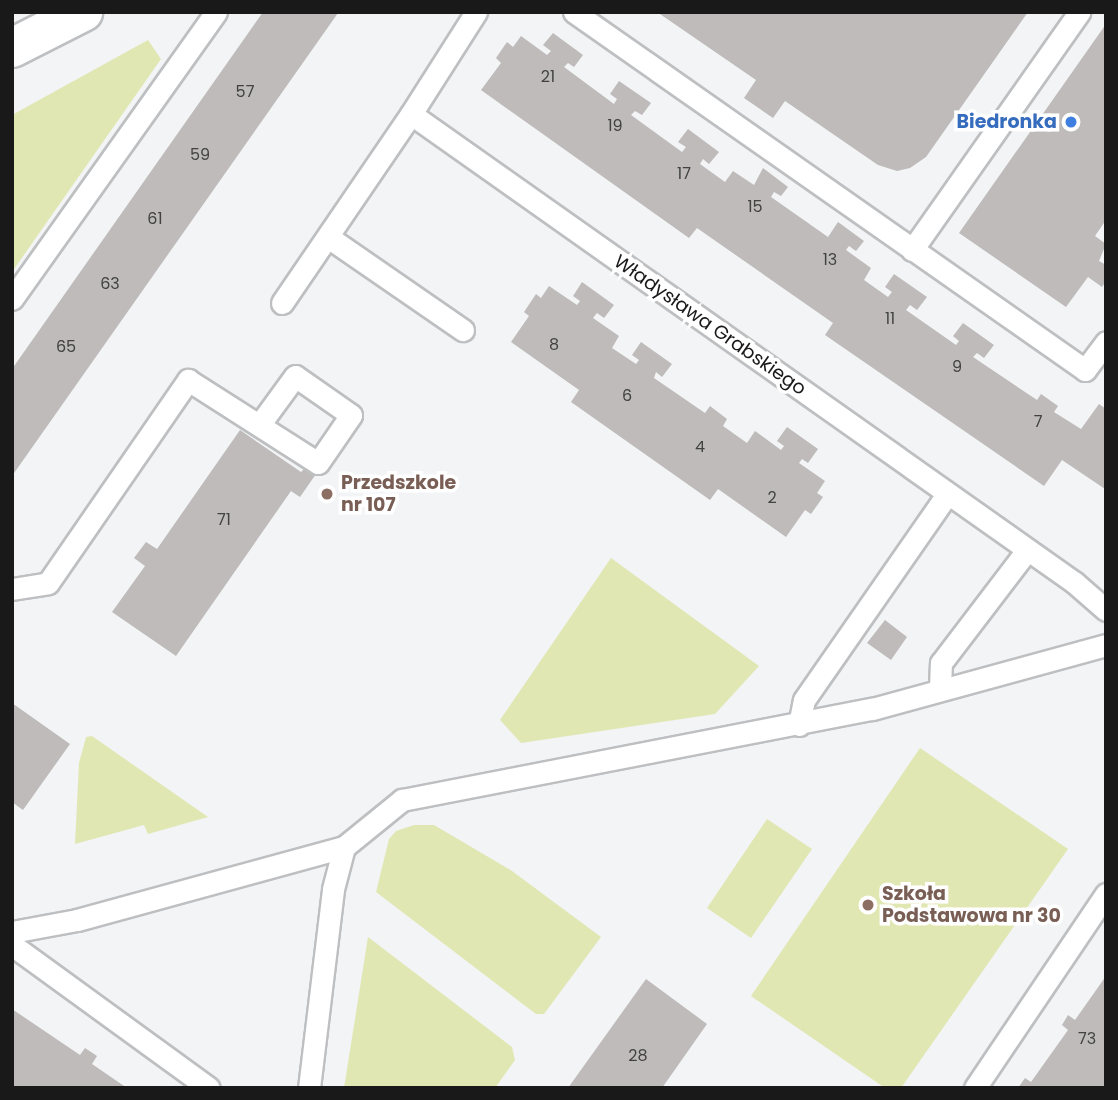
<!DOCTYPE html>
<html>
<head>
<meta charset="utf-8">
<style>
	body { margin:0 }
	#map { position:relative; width:1118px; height:1100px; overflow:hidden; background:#f2f4f5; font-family:Poppins,sans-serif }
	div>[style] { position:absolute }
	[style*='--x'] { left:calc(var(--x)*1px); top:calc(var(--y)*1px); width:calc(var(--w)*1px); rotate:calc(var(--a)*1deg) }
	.green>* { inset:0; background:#e1e7b3 }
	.building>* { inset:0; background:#bebbba }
	.roads { filter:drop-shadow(2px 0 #bebfc1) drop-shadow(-2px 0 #bebfc1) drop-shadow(0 2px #bebfc1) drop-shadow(0 -2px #bebfc1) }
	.lane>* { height:21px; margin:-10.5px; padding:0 10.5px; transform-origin:10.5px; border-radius:10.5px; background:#fff }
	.street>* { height:38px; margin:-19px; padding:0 19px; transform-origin:19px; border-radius:19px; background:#fff }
	.dots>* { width:19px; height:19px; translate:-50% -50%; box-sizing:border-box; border:4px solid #fff; border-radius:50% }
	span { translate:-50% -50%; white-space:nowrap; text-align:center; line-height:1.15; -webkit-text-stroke:7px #fff; paint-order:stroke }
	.number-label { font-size:16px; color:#424242 }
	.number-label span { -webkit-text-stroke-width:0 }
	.shop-label { font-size:19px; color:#366cbe; font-weight:700 }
	.right { translate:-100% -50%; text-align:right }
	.street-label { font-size:19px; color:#19191a }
	.education-label { font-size:19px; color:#785e54; font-weight:700 }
	.left { translate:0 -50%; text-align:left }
	.frame { position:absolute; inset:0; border:14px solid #19191a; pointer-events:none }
</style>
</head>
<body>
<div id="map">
	<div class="green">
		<i style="clip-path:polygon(148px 40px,161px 59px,12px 272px,12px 115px)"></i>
		<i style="clip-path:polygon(611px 558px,759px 666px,715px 714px,521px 743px,500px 720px)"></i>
		<i style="clip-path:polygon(92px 736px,208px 817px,148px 834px,144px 825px,75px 844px,79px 763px,86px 737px)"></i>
		<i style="clip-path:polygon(920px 748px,1068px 849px,901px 1088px,885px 1088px,751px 996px)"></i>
		<i style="clip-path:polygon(767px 819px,812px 849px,751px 938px,707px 908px)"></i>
		<i style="clip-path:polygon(414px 825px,434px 825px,512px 871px,601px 937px,544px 1014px,536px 1014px,376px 892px,389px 839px,396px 831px)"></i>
		<i style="clip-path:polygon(368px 937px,512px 1047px,515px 1060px,495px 1088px,344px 1088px)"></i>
	</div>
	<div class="building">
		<i style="clip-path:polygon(263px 12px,338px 13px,12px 476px,12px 369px)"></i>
		<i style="clip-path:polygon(657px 12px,1028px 12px,926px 157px,910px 168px,897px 171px,878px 165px,785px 101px,773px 118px,744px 98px,756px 80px)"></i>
		<i style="clip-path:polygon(1106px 24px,1106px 220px,1095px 236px,1106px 244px,1099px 261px,1106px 265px,1106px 281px,1102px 287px,1088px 277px,1066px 307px,959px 233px)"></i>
		<i style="clip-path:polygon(553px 33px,583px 55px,574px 67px,568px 63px,564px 67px,614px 104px,617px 99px,610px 94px,619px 81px,651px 103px,642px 115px,635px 111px,631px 115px,682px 152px,686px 147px,678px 142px,688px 129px,719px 152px,709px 164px,703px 159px,700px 164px,725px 182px,733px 171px,754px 185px,763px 168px,788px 187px,781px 196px,774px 192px,771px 197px,781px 204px,828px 237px,838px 222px,864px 241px,856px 251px,849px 246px,846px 250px,871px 268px,864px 280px,888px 297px,892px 292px,885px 287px,894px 274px,927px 297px,917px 310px,910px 305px,906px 310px,956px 345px,959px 341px,953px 336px,963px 323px,994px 345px,984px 358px,977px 353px,973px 357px,1037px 400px,1041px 394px,1058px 406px,1054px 412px,1081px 429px,1099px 404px,1106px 409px,1105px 489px,1062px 460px,1044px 486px,825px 335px,833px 323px,697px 228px,689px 238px,481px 90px,501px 63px,496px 58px,507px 42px,513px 47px,521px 36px,547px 55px,551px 51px,543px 45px)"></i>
		<i style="clip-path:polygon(582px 282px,614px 305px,604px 318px,597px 313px,593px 318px,619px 336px,612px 348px,636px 364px,639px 360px,632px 355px,641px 342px,672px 364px,662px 377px,656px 372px,654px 378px,705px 413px,710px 406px,727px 419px,723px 426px,747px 443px,755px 431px,781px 450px,784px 446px,777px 441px,787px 427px,818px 449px,808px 463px,802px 459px,799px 463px,825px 481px,817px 493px,823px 497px,811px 514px,805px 510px,786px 537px,718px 489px,710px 500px,571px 402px,579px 390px,511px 342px,529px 316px,524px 312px,536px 294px,541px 298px,549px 286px,577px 305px,580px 301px,573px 296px)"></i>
		<i style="clip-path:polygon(240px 430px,301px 472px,306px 467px,316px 474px,300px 497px,291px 491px,176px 656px,112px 612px,145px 566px,134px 558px,146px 542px,157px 549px)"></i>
		<i style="clip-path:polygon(885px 620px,907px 637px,891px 660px,867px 643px)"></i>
		<i style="clip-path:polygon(12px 703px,70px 744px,23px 810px,12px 802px)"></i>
		<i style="clip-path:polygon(1106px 976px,1106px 1088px,1018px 1088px,1025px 1078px,1031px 1082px,1068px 1030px,1062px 1025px,1068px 1015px,1075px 1020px)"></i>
		<i style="clip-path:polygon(646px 979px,707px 1024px,662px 1088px,568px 1088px)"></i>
		<i style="clip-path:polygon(12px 1009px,80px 1055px,85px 1048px,97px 1056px,92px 1064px,127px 1088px,12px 1088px)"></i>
	</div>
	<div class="roads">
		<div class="lane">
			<i style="--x:476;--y:12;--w:121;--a:122.5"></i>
			<i style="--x:411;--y:114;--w:813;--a:35.23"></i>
			<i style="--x:1075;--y:583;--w:41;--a:41.1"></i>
			<i style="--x:574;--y:12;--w:624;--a:35.01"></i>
			<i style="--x:1085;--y:370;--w:35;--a:-53"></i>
			<i style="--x:328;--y:237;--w:164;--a:34.6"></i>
			<i style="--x:912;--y:250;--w:291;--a:-54.9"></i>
			<i style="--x:12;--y:299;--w:352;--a:-54.6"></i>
			<i style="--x:282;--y:303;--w:229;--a:-55.7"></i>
			<i style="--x:12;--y:589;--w:36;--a:-9"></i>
			<i style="--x:48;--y:583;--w:247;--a:-55.4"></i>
			<i style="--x:188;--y:380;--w:154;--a:32.6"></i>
			<i style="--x:318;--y:463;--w:58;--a:-55.5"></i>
			<i style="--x:351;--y:415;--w:68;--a:-145.1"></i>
			<i style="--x:295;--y:376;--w:59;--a:126.1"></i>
			<i style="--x:940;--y:689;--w:26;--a:-88"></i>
			<i style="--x:941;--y:663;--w:142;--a:-52.7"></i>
			<i style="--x:799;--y:725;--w:25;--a:-79"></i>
			<i style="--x:804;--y:700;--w:251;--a:-55.2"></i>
			<i style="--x:12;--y:932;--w:66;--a:-10.5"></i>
			<i style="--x:77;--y:920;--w:277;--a:-15.3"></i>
			<i style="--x:344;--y:847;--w:75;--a:-39"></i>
			<i style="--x:402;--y:800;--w:479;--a:-11"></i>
			<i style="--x:872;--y:709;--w:243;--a:-15.3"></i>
			<i style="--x:12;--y:945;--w:243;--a:36"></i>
			<i style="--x:309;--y:1088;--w:200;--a:-83.1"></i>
			<i style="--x:333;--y:889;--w:43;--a:-75.3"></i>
			<i style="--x:975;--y:1088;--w:234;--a:-56"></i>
		</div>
		<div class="street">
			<i style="--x:12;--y:48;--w:80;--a:-26.9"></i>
		</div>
	</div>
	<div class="dots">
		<i style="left:1071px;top:122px;background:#3f7fe0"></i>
		<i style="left:327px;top:494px;background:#8d6e63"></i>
		<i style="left:868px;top:905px;background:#8d6e63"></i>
	</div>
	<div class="number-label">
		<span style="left:548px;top:77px">21</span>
		<span style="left:245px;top:92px">57</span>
		<span style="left:615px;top:126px">19</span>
		<span style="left:200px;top:155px">59</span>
		<span style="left:684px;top:174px">17</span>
		<span style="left:755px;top:207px">15</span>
		<span style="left:155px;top:219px">61</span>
		<span style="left:830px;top:260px">13</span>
		<span style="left:110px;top:284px">63</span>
		<span style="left:890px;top:319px">11</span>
		<span style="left:554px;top:345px">8</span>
		<span style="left:66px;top:347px">65</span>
		<span style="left:957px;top:367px">9</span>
		<span style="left:627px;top:396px">6</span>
		<span style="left:1038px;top:422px">7</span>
		<span style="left:700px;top:447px">4</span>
		<span style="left:772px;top:498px">2</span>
		<span style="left:224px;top:520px">71</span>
		<span style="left:1087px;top:1039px">73</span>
		<span style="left:638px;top:1056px">28</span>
	</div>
	<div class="shop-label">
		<span class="right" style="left:1057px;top:122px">Biedronka</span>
	</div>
	<div class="street-label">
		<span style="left:710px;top:325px;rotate:35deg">Władysława Grabskiego</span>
	</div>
	<div class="education-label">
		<span class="left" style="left:341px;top:494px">Przedszkole<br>nr 107</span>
		<span class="left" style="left:882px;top:905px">Szkoła<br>Podstawowa nr 30</span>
	</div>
	<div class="frame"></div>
</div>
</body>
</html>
